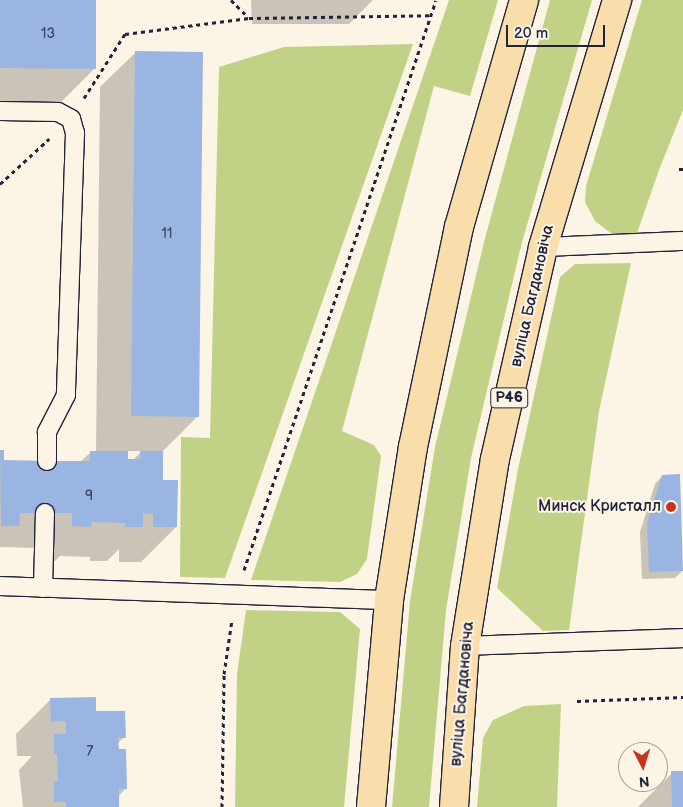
<!DOCTYPE html>
<html>
<head>
<meta charset="utf-8">
<style>
	body { margin:0 }
	#map { position:relative; width:683px; height:807px; overflow:hidden; background:#fcf5e5; font-family:"Balsamiq Sans",sans-serif }
	div>[style] { position:absolute }
	[style*='--x'] { left:calc(var(--x)*1px); top:calc(var(--y)*1px); width:calc(var(--w)*1px); rotate:calc(var(--a)*1deg) }
	.green>* { inset:0; background:#c1d287 }
	.shadow>* { inset:0; background:#0003 }
	.building>* { inset:0; background:#9bb5e2 }
	.path>* { height:3px; margin-top:-1.5px; transform-origin:0; background:repeating-linear-gradient(90deg,#22223b 0 4px,transparent 0 8px) }
	.roads { filter:drop-shadow(1px 0 #22223b) drop-shadow(-1px 0 #22223b) drop-shadow(0 1px #22223b) drop-shadow(0 -1px #22223b) }
	.service>* { height:18px; margin:-9px; padding:0 9px; transform-origin:9px; border-radius:9px; background:#fcf5e5 }
	.primary>* { height:28px; margin:-14px; padding:0 14px; transform-origin:14px; border-radius:14px; background:#f9deab }
	.dots>* { width:14px; height:14px; translate:-50% -50%; box-sizing:border-box; border:2px solid #fcf5e5; border-radius:50% }
	span { translate:-50% -50%; white-space:nowrap; text-align:center; line-height:1.15; -webkit-text-stroke:4px #fcf5e5; paint-order:stroke }
	.number-label { font-size:14px; color:#404765 }
	.number-label span { -webkit-text-stroke-width:0 }
	.shield-label span { padding:1px 4px; background:#fcf5e5; border:1px solid; border-radius:4px; -webkit-text-stroke-width:0 }
	.shield-label { font-size:15px; color:#22223b; font-weight:700 }
	.street-label { font-size:16px; color:#22223b }
	.poi-label { font-size:16px; color:#22223b }
	.right { translate:-100% -50%; text-align:right }
	.north { position:absolute; left:618px; top:742px; width:50px; height:50px; box-sizing:border-box; background:#fcf5e5; border:1px solid #a5a1a1; border-radius:50%; rotate:175deg; font-size:14px; font-weight:700; line-height:20px; text-align:center; color:#22223b }
	.north::after { content:''; display:block; margin:auto; width:18px; height:22px; background:#c8321e; clip-path:polygon(50% 0,100% 100%,50% 72%,0 100%) }
	.scale { position:absolute; left:506px; top:25px; width:99px; height:22px; box-sizing:border-box; border:2px solid #22223b; border-top:0; padding-left:6px; font-size:15px; line-height:18px; white-space:nowrap; color:#22223b; -webkit-text-stroke:4px #fcf5e5; paint-order:stroke }
</style>
</head>
<body>
<div id="map">
	<div class="green">
		<i style="clip-path:polygon(449px 0,498px 0,470px 96px,434px 86px,342px 431px,374px 445px,381px 456px,367px 559px,357px 574px,340px 582px,251px 580px)"></i>
		<i style="clip-path:polygon(550px 0,592px 0,521px 246px,471px 458px,446px 610px,429px 807px,392px 807px,410px 601px,435px 447px,485px 238px)"></i>
		<i style="clip-path:polygon(642px 0,683px 0,683px 110px,659px 170px,637px 233px,612px 234px,595px 221px,585px 202px,586px 186px)"></i>
		<i style="clip-path:polygon(413px 44px,225px 578px,180px 577px,181px 437px,210px 438px,219px 67px,284px 47px)"></i>
		<i style="clip-path:polygon(631px 263px,599px 411px,569px 630px,543px 631px,497px 588px,518px 469px,560px 277px,575px 264px)"></i>
		<i style="clip-path:polygon(246px 610px,340px 612px,360px 629px,344px 807px,235px 807px,237px 674px)"></i>
		<i style="clip-path:polygon(561px 704px,557px 807px,477px 807px,483px 738px,493px 720px,524px 706px)"></i>
	</div>
	<div class="shadow">
		<i style="clip-path:polygon(0 0,94px 69px,60px 103px,0 103px)"></i>
		<i style="clip-path:polygon(251px 0,373px 0,349px 24px,252px 24px)"></i>
		<i style="clip-path:polygon(evenodd,135px 53px,198px 416px,163px 451px,162px 481px,176px 527px,141px 562px,119px 562px,119px 549px,107px 561px,90px 561px,90px 557px,60px 556px,55px 561px,37px 560px,38px 548px,0 547px,0 452px,2px 452px,2px 462px,80px 462px,91px 452px,96px 452px,100px 87px,135px 53px,127px 451px,142px 451px,133px 460px,127px 460px,127px 451px)"></i>
		<i style="clip-path:polygon(662px 476px,683px 570px,675px 578px,642px 579px,640px 532px,655px 484px)"></i>
		<i style="clip-path:polygon(51px 699px,94px 712px,124px 737px,117px 744px,125px 789px,118px 797px,118px 807px,23px 807px,19px 770px,32px 756px,17px 756px,16px 734px)"></i>
		<i style="clip-path:polygon(683px 772px,683px 807px,638px 807px,672px 773px)"></i>
	</div>
	<div class="building">
		<i style="clip-path:polygon(0 0,96px 0,96px 69px,0 68px)"></i>
		<i style="clip-path:polygon(135px 51px,203px 52px,199px 417px,131px 416px)"></i>
		<i style="clip-path:polygon(0 450px,4px 450px,4px 460px,47px 461px,90px 461px,90px 451px,128px 451px,128px 459px,140px 459px,140px 451px,163px 451px,163px 480px,178px 480px,177px 527px,153px 527px,153px 514px,143px 513px,143px 527px,125px 527px,125px 523px,92px 522px,91px 527px,72px 526px,72px 513px,20px 513px,19px 526px,1px 526px)"></i>
		<i style="clip-path:polygon(680px 474px,683px 571px,649px 572px,647px 523px,662px 475px)"></i>
		<i style="clip-path:polygon(96px 697px,96px 711px,125px 711px,126px 738px,118px 738px,119px 749px,126px 749px,127px 789px,119px 789px,119px 807px,66px 807px,66px 802px,54px 802px,54px 781px,58px 781px,57px 754px,54px 754px,54px 734px,66px 734px,66px 721px,51px 722px,50px 698px)"></i>
		<i style="clip-path:polygon(671px 771px,683px 771px,683px 807px,672px 807px)"></i>
	</div>
	<div class="path">
		<i style="--x:231;--y:0;--w:24;--a:45"></i>
		<i style="--x:84;--y:98;--w:76;--a:-57.4"></i>
		<i style="--x:125;--y:34;--w:125;--a:-7.4"></i>
		<i style="--x:249;--y:18;--w:182;--a:-0.9"></i>
		<i style="--x:679;--y:169;--w:4;--a:0"></i>
		<i style="--x:0;--y:184;--w:67;--a:-42.6"></i>
		<i style="--x:244;--y:570;--w:601;--a:-71.38"></i>
		<i style="--x:577;--y:701;--w:106;--a:-2.2"></i>
		<i style="--x:222;--y:807;--w:133;--a:-89.1"></i>
		<i style="--x:224;--y:674;--w:55;--a:-81.6"></i>
	</div>
	<div class="roads">
		<div class="service">
			<i style="--x:0;--y:111;--w:58;--a:1"></i>
			<i style="--x:58;--y:112;--w:15;--a:28"></i>
			<i style="--x:71;--y:119;--w:15;--a:74"></i>
			<i style="--x:75;--y:133;--w:262;--a:92"></i>
			<i style="--x:66;--y:395;--w:42;--a:117.2"></i>
			<i style="--x:47;--y:432;--w:29;--a:90"></i>
			<i style="--x:543;--y:247;--w:140;--a:-2.5"></i>
			<i style="--x:0;--y:586;--w:389;--a:2.1"></i>
			<i style="--x:43;--y:588;--w:75;--a:-88.5"></i>
			<i style="--x:465;--y:646;--w:218;--a:-2.1"></i>
		</div>
		<div class="primary">
			<i style="--x:371;--y:807;--w:208;--a:-85"></i>
			<i style="--x:389;--y:600;--w:155;--a:-81.1"></i>
			<i style="--x:413;--y:447;--w:225;--a:-78.2"></i>
			<i style="--x:459;--y:227;--w:236;--a:-74"></i>
			<i style="--x:454;--y:807;--w:161;--a:-86.1"></i>
			<i style="--x:465;--y:646;--w:189;--a:-80.9"></i>
			<i style="--x:495;--y:459;--w:217;--a:-77.2"></i>
			<i style="--x:543;--y:247;--w:258;--a:-73.3"></i>
		</div>
	</div>
	<div class="dots">
		<i style="left:671px;top:507px;background:#c8321e"></i>
	</div>
	<div class="number-label">
		<span style="left:48px;top:34px">13</span>
		<span style="left:167px;top:234px">11</span>
		<span style="left:89px;top:496px">9</span>
		<span style="left:90px;top:752px">7</span>
	</div>
	<div class="shield-label">
		<span style="left:509px;top:398px">Р46</span>
	</div>
	<div class="street-label">
		<span style="left:533px;top:296px;rotate:-77deg">вуліца Багдановіча</span>
		<span style="left:463px;top:694px;rotate:-85deg">вуліца Багдановіча</span>
	</div>
	<div class="poi-label">
		<span class="right" style="left:661px;top:507px">Минск Кристалл</span>
	</div>
	<div class="north">N</div>
	<div class="scale">20 m</div>
</div>
</body>
</html>
